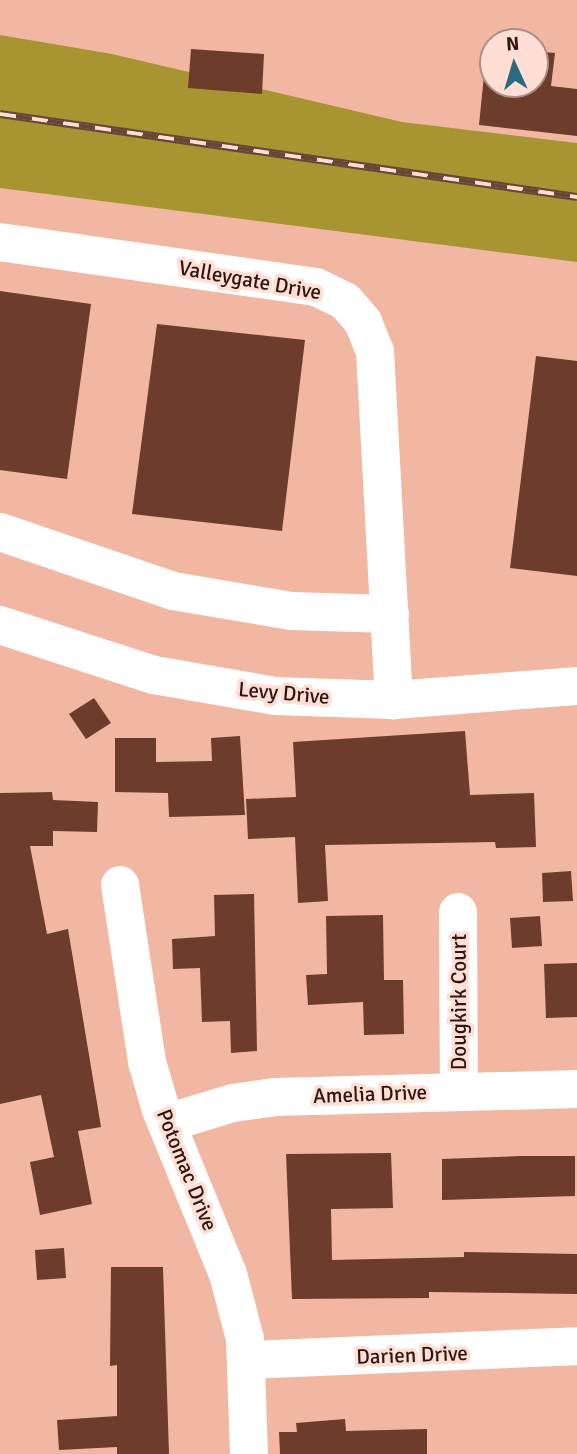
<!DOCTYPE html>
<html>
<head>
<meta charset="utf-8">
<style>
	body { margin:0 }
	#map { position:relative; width:577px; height:1454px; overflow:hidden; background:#f2b7a2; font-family:Signika,sans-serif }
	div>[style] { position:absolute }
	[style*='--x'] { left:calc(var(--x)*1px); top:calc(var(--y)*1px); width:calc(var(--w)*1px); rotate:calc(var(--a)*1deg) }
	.forest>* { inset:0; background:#a69530 }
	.building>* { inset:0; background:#6e3c2b }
	.minor>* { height:38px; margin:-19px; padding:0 19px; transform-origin:19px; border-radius:19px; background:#fff }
	.rail>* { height:8px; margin-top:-4px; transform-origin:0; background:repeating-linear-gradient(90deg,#ffdfd5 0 16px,#67463a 0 32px); box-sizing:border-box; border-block:2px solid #67463a }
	span { translate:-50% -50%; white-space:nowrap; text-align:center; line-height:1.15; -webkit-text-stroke:7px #ffdfd5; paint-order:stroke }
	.street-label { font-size:21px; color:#2c160f }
	.north { position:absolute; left:479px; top:28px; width:70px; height:70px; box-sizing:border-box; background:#ffdfd5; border:2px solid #ab8f86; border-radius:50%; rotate:356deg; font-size:19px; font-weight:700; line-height:28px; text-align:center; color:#2c160f }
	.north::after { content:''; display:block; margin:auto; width:24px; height:32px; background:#296b7e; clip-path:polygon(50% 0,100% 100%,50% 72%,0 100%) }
</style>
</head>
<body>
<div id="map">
	<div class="forest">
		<i style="clip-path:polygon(0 35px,112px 54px,402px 122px,577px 143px,577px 262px,0 188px)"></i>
	</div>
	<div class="building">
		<i style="clip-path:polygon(487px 45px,493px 46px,493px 84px,535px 84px,535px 51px,555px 53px,551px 86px,577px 89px,577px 136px,479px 125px)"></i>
		<i style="clip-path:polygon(191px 49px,264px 54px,262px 94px,188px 88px)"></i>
		<i style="clip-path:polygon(0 291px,91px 304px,67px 479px,0 470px)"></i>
		<i style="clip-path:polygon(157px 324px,305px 340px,282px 531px,132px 514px)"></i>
		<i style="clip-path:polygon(536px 356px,577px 361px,577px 576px,510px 568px)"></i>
		<i style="clip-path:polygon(94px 698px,111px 723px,86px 739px,69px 714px)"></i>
		<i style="clip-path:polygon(465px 731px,470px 795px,534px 793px,536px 847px,496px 848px,495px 842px,325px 845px,328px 901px,298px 903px,295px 837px,248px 839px,246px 799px,296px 797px,293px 742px)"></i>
		<i style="clip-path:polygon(240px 736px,245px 815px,169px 817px,168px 793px,115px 792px,115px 738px,156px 738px,156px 762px,212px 761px,211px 738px)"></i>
		<i style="clip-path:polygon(52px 792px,53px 800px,98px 802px,97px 832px,53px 831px,53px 846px,30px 846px,47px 934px,68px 929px,101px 1127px,78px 1131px,92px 1204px,40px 1215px,30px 1162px,54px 1157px,41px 1095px,0 1104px,0 793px)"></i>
		<i style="clip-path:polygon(571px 871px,573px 901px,543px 902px,542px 873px)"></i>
		<i style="clip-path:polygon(254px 894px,257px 1051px,231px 1053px,230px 1021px,202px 1022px,200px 968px,173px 969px,172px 939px,215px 936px,214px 895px)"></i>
		<i style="clip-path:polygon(383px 915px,384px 980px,403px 980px,404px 1034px,364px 1035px,363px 1002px,308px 1005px,306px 975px,327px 974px,326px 916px)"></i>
		<i style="clip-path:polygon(540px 916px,542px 946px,512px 948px,510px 918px)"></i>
		<i style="clip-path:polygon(577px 963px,577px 1017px,546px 1018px,544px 964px)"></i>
		<i style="clip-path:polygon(391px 1153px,393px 1208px,331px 1209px,332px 1260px,464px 1257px,464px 1252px,577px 1254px,577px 1294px,429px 1292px,429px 1298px,292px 1299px,286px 1154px)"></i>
		<i style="clip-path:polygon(520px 1156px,575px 1156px,575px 1196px,442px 1200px,442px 1159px)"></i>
		<i style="clip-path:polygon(64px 1248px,66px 1278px,37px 1280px,35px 1250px)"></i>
		<i style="clip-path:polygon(111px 1267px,163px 1267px,169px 1454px,117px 1454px,117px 1447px,59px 1450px,57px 1420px,117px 1416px,117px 1365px,110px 1366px)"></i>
		<i style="clip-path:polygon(345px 1419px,346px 1431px,427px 1429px,427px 1454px,280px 1454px,279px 1432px,297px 1432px,296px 1423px)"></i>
	</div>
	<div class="minor">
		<i style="--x:0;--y:242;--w:319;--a:8.1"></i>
		<i style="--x:316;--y:287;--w:32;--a:26"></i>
		<i style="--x:345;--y:301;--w:28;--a:49"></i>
		<i style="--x:363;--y:322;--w:31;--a:68"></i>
		<i style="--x:375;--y:351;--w:350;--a:86.9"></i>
		<i style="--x:0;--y:532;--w:183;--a:18.8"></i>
		<i style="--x:173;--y:591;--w:120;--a:9.6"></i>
		<i style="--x:291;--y:611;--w:99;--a:1.7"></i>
		<i style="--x:0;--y:625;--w:162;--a:18"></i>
		<i style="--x:154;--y:675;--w:123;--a:9.8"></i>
		<i style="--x:275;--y:696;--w:119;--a:1.9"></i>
		<i style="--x:394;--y:700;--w:184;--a:-4.4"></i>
		<i style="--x:120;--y:885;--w:179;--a:81.3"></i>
		<i style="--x:147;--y:1062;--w:50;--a:73.7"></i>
		<i style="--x:161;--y:1110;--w:177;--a:67.8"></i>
		<i style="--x:228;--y:1274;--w:67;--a:75.3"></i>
		<i style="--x:245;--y:1339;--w:115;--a:88"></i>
		<i style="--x:458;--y:912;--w:180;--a:89.7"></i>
		<i style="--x:167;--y:1123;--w:69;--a:-16.9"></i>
		<i style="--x:233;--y:1103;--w:42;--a:-8.1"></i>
		<i style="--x:275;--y:1097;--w:302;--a:-1.5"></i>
		<i style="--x:247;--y:1360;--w:330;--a:-2.4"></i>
	</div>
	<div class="rail">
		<i style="--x:0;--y:114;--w:583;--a:8.19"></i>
	</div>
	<div class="street-label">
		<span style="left:250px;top:280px;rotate:10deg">Valleygate Drive</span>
		<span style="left:284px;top:693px;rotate:5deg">Levy Drive</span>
		<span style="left:459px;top:1002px;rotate:-90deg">Dougkirk Court</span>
		<span style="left:370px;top:1094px;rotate:-2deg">Amelia Drive</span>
		<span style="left:187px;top:1170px;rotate:68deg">Potomac Drive</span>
		<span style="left:412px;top:1355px;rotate:-2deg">Darien Drive</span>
	</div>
	<div class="north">N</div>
</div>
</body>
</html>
